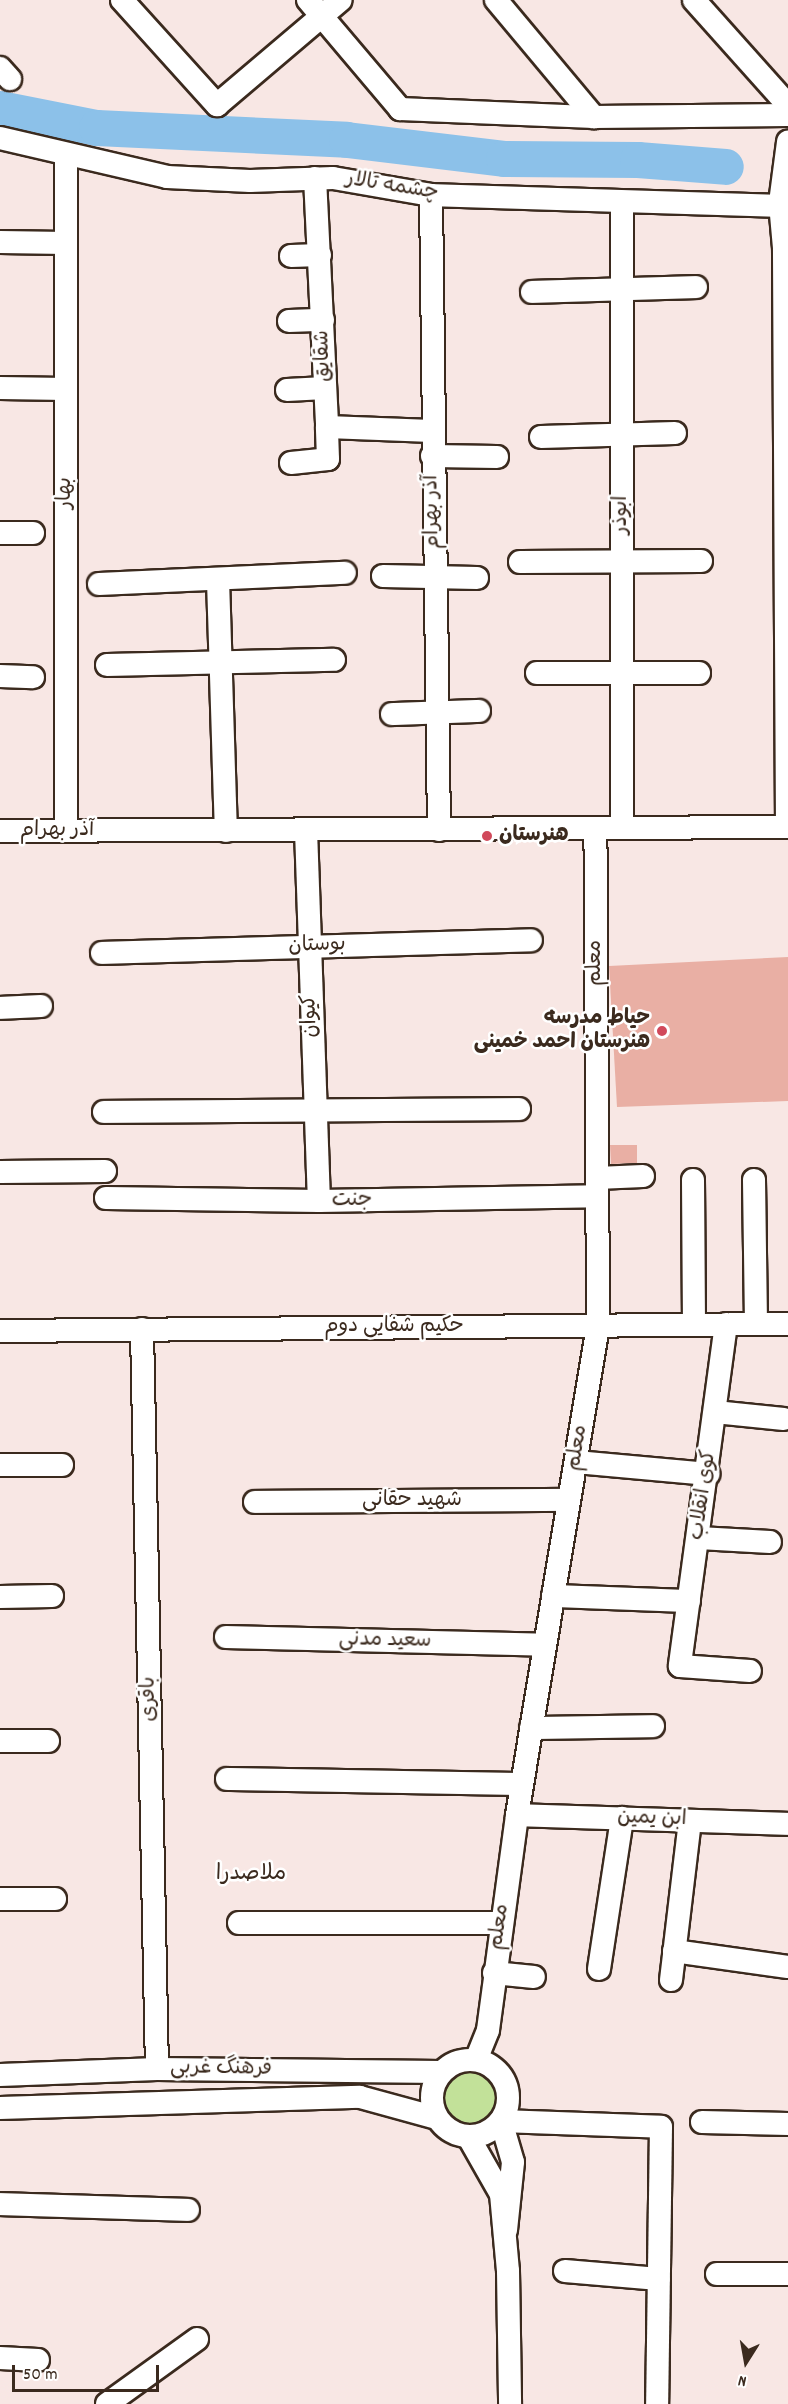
<!DOCTYPE html>
<html>
<head>
<meta charset="utf-8">
<style>
	body { margin:0 }
	#map { position:relative; width:788px; height:2404px; overflow:hidden; background:#f8e7e4; font-family:Dekko,"Playpen Sans Arabic",sans-serif }
	div>[style] { position:absolute }
	[style*='--x'] { left:calc(var(--x)*1px); top:calc(var(--y)*1px); width:calc(var(--w)*1px); rotate:calc(var(--a)*1deg) }
	.green>* { inset:0; background:#c2e199 }
	.round { border-radius:50% }
	.river>* { height:36px; margin:-18px; padding:0 18px; transform-origin:18px; border-radius:18px; background:#8cc1e9 }
	.building>* { inset:0; background:#e9afa4 }
	.roads { filter:drop-shadow(2px 0 #3b2a1e) drop-shadow(-2px 0 #3b2a1e) drop-shadow(0 2px #3b2a1e) drop-shadow(0 -2px #3b2a1e) }
	.minor>* { height:22px; margin:-11px; padding:0 11px; transform-origin:11px; border-radius:11px; background:#fff }
	.minor>.ring { margin:-11px; padding:0; box-sizing:content-box; background:none; border:22px solid #fff; border-radius:50% }
	.dots>* { width:16px; height:16px; translate:-50% -50%; box-sizing:border-box; border:3px solid #fff; border-radius:50% }
	span { translate:-50% -50%; white-space:nowrap; text-align:center; line-height:1.15; -webkit-text-stroke:5px #fff; paint-order:stroke }
	.street-label { font-size:21px; color:#3b2a1e }
	.poi-label { font-size:21px; color:#3b2a1e; font-weight:700 }
	.left { translate:0 -50%; text-align:left }
	.right { translate:-100% -50%; text-align:right }
	.neighbourhood-label { font-size:22px; color:#3b2a1e }
	.north { position:absolute; left:716px; top:2332px; width:60px; height:60px; -webkit-text-stroke:4px #fff; paint-order:stroke; rotate:191deg; font-size:16px; font-weight:700; line-height:24px; text-align:center; color:#3b2a1e }
	.north::after { content:''; display:block; margin:auto; width:21px; height:27px; background:#3b2a1e; clip-path:polygon(50% 0,100% 100%,50% 72%,0 100%) }
	.scale { position:absolute; left:12px; top:2365px; width:147px; height:27px; box-sizing:border-box; border:3px solid #3b2a1e; border-top:0; padding-left:8px; font-size:18px; line-height:21px; white-space:nowrap; color:#3b2a1e; -webkit-text-stroke:4px #fff; paint-order:stroke }
</style>
</head>
<body>
<div id="map">
	<div class="green">
		<i class="round" style="left:441px;top:2069px;width:56px;height:56px"></i>
	</div>
	<div class="river">
		<i style="--x:0;--y:109;--w:99;--a:11.1"></i>
		<i style="--x:97;--y:128;--w:250;--a:2.7"></i>
		<i style="--x:347;--y:140;--w:158;--a:6.9"></i>
		<i style="--x:504;--y:159;--w:134;--a:0.4"></i>
		<i style="--x:638;--y:160;--w:88;--a:4.5"></i>
	</div>
	<div class="building">
		<i style="clip-path:polygon(788px 957px,788px 1101px,617px 1107px,609px 966px)"></i>
		<i style="clip-path:polygon(610px 1145px,637px 1145px,637px 1163px,611px 1164px)"></i>
	</div>
	<div class="roads">
		<div class="minor">
			<i style="--x:122;--y:0;--w:142;--a:47.9"></i>
			<i style="--x:217;--y:105;--w:162;--a:-40.3"></i>
			<i style="--x:308;--y:0;--w:143;--a:49.8"></i>
			<i style="--x:400;--y:109;--w:194;--a:2.4"></i>
			<i style="--x:594;--y:117;--w:194;--a:-0.6"></i>
			<i style="--x:496;--y:0;--w:153;--a:50.1"></i>
			<i style="--x:694;--y:0;--w:141;--a:48.2"></i>
			<i style="--x:0;--y:68;--w:15;--a:48"></i>
			<i style="--x:0;--y:138;--w:171;--a:13.1"></i>
			<i style="--x:167;--y:177;--w:83;--a:2.8"></i>
			<i style="--x:250;--y:181;--w:83;--a:-2.1"></i>
			<i style="--x:333;--y:178;--w:99;--a:9.8"></i>
			<i style="--x:431;--y:195;--w:357;--a:1.8"></i>
			<i style="--x:66;--y:155;--w:675;--a:90"></i>
			<i style="--x:315;--y:178;--w:249;--a:87.2"></i>
			<i style="--x:327;--y:427;--w:105;--a:2.2"></i>
			<i style="--x:431;--y:195;--w:635;--a:89.28"></i>
			<i style="--x:0;--y:242;--w:66;--a:0.9"></i>
			<i style="--x:291;--y:256;--w:29;--a:-2"></i>
			<i style="--x:532;--y:292;--w:164;--a:-1.7"></i>
			<i style="--x:289;--y:321;--w:34;--a:-2"></i>
			<i style="--x:0;--y:388;--w:66;--a:0.9"></i>
			<i style="--x:287;--y:390;--w:38;--a:-3"></i>
			<i style="--x:541;--y:437;--w:134;--a:-1.7"></i>
			<i style="--x:432;--y:456;--w:65;--a:0.9"></i>
			<i style="--x:291;--y:463;--w:37;--a:-6"></i>
			<i style="--x:328;--y:459;--w:32;--a:-92"></i>
			<i style="--x:0;--y:533;--w:33;--a:0"></i>
			<i style="--x:520;--y:562;--w:181;--a:-0.3"></i>
			<i style="--x:383;--y:576;--w:94;--a:1.2"></i>
			<i style="--x:218;--y:580;--w:251;--a:88.2"></i>
			<i style="--x:99;--y:584;--w:246;--a:-2.6"></i>
			<i style="--x:107;--y:665;--w:227;--a:-1.3"></i>
			<i style="--x:537;--y:673;--w:162;--a:0"></i>
			<i style="--x:0;--y:676;--w:33;--a:2"></i>
			<i style="--x:392;--y:714;--w:87;--a:-2"></i>
			<i style="--x:787;--y:827;--w:579;--a:-90.3"></i>
			<i style="--x:784;--y:248;--w:45;--a:-95.1"></i>
			<i style="--x:780;--y:203;--w:62;--a:-82.5"></i>
			<i style="--x:622;--y:828;--w:626;--a:-90"></i>
			<i style="--x:306;--y:830;--w:371;--a:88"></i>
			<i style="--x:0;--y:831;--w:788;--a:-0.29"></i>
			<i style="--x:102;--y:953;--w:429;--a:-1.7"></i>
			<i style="--x:0;--y:1008;--w:41;--a:-2.8"></i>
			<i style="--x:104;--y:1112;--w:415;--a:-0.4"></i>
			<i style="--x:0;--y:1172;--w:105;--a:-0.5"></i>
			<i style="--x:597;--y:1178;--w:46;--a:-2.5"></i>
			<i style="--x:693;--y:1180;--w:145;--a:89.6"></i>
			<i style="--x:754;--y:1180;--w:144;--a:89.2"></i>
			<i style="--x:106;--y:1198;--w:213;--a:0.8"></i>
			<i style="--x:319;--y:1201;--w:278;--a:-1"></i>
			<i style="--x:726;--y:1324;--w:345;--a:97.7"></i>
			<i style="--x:680;--y:1666;--w:70;--a:4.1"></i>
			<i style="--x:142;--y:1329;--w:740;--a:88.84"></i>
			<i style="--x:0;--y:1331;--w:788;--a:-0.51"></i>
			<i style="--x:715;--y:1412;--w:69;--a:5.8"></i>
			<i style="--x:576;--y:1462;--w:133;--a:5.2"></i>
			<i style="--x:0;--y:1465;--w:62;--a:0"></i>
			<i style="--x:255;--y:1502;--w:314;--a:-0.4"></i>
			<i style="--x:699;--y:1538;--w:71;--a:3.2"></i>
			<i style="--x:553;--y:1596;--w:136;--a:2.1"></i>
			<i style="--x:0;--y:1597;--w:52;--a:-1.1"></i>
			<i style="--x:226;--y:1637;--w:319;--a:1.4"></i>
			<i style="--x:531;--y:1728;--w:122;--a:-0.9"></i>
			<i style="--x:0;--y:1741;--w:48;--a:0"></i>
			<i style="--x:227;--y:1779;--w:295;--a:1"></i>
			<i style="--x:517;--y:1815;--w:271;--a:1.9"></i>
			<i style="--x:0;--y:1899;--w:55;--a:0"></i>
			<i style="--x:239;--y:1923;--w:261;--a:0"></i>
			<i style="--x:674;--y:1951;--w:115;--a:8"></i>
			<i style="--x:599;--y:1969;--w:153;--a:-81.3"></i>
			<i style="--x:494;--y:1973;--w:40;--a:5.7"></i>
			<i style="--x:671;--y:1980;--w:160;--a:-83.2"></i>
			<i class="ring" style="left:432px;top:2060px;width:54px;height:54px"></i>
			<i style="--x:476;--y:2060;--w:32;--a:-68"></i>
			<i style="--x:488;--y:2030;--w:217;--a:-82.3"></i>
			<i style="--x:517;--y:1815;--w:497;--a:-80.6"></i>
			<i style="--x:598;--y:1325;--w:497;--a:-90.3"></i>
			<i style="--x:0;--y:2075;--w:157;--a:-2.2"></i>
			<i style="--x:157;--y:2069;--w:284;--a:0.6"></i>
			<i style="--x:0;--y:2108;--w:360;--a:-1.8"></i>
			<i style="--x:360;--y:2097;--w:80;--a:15.3"></i>
			<i style="--x:702;--y:2122;--w:86;--a:1.3"></i>
			<i style="--x:468;--y:2136;--w:67;--a:60.4"></i>
			<i style="--x:501;--y:2194;--w:77;--a:84.8"></i>
			<i style="--x:508;--y:2271;--w:133;--a:89.1"></i>
			<i style="--x:0;--y:2204;--w:188;--a:1.8"></i>
			<i style="--x:506;--y:2230;--w:68;--a:-84.1"></i>
			<i style="--x:513;--y:2162;--w:43;--a:-106.3"></i>
			<i style="--x:501;--y:2121;--w:160;--a:2.1"></i>
			<i style="--x:661;--y:2127;--w:277;--a:90.8"></i>
			<i style="--x:565;--y:2271;--w:94;--a:4.9"></i>
			<i style="--x:717;--y:2274;--w:71;--a:0"></i>
			<i style="--x:0;--y:2358;--w:38;--a:3"></i>
			<i style="--x:107;--y:2404;--w:111;--a:-35.8"></i>
		</div>
	</div>
	<div class="dots">
		<i style="left:487px;top:836px;background:#d1495b"></i>
		<i style="left:662px;top:1031px;background:#d1495b"></i>
	</div>
	<div class="street-label">
		<span style="left:392px;top:187px;rotate:9deg">چشمه تالار</span>
		<span style="left:324px;top:356px;rotate:-92deg">شقایق</span>
		<span style="left:66px;top:493px;rotate:-90deg">بهار</span>
		<span style="left:433px;top:512px;rotate:-91deg">آذر بهرام</span>
		<span style="left:622px;top:515px;rotate:-90deg">ابوذر</span>
		<span style="left:57px;top:831px">آذر بهرام</span>
		<span style="left:317px;top:946px;rotate:-2deg">بوستان</span>
		<span style="left:596px;top:963px;rotate:-90deg">معلم</span>
		<span style="left:311px;top:1016px;rotate:-92deg">کیوان</span>
		<span style="left:352px;top:1201px;rotate:-1deg">جنت</span>
		<span style="left:394px;top:1327px">حکیم شفایی دوم</span>
		<span style="left:578px;top:1448px;rotate:-81deg">معلم</span>
		<span style="left:704px;top:1495px;rotate:-82deg">کوی انقلاب</span>
		<span style="left:412px;top:1501px">شهید حقانی</span>
		<span style="left:385px;top:1641px;rotate:1deg">سعید مدنی</span>
		<span style="left:150px;top:1699px;rotate:-91deg">باقری</span>
		<span style="left:652px;top:1819px;rotate:2deg">ابن یمین</span>
		<span style="left:500px;top:1927px;rotate:-82deg">معلم</span>
		<span style="left:221px;top:2069px;rotate:1deg">فرهنگ غربی</span>
	</div>
	<div class="poi-label">
		<span class="left" style="left:499px;top:836px">هنرستان</span>
		<span class="right" style="left:650px;top:1031px">حیاط مدرسه<br>هنرستان احمد خمینی</span>
	</div>
	<div class="neighbourhood-label">
		<span style="left:251px;top:1875px">ملاصدرا</span>
	</div>
	<div class="north">N</div>
	<div class="scale">50 m</div>
</div>
</body>
</html>
